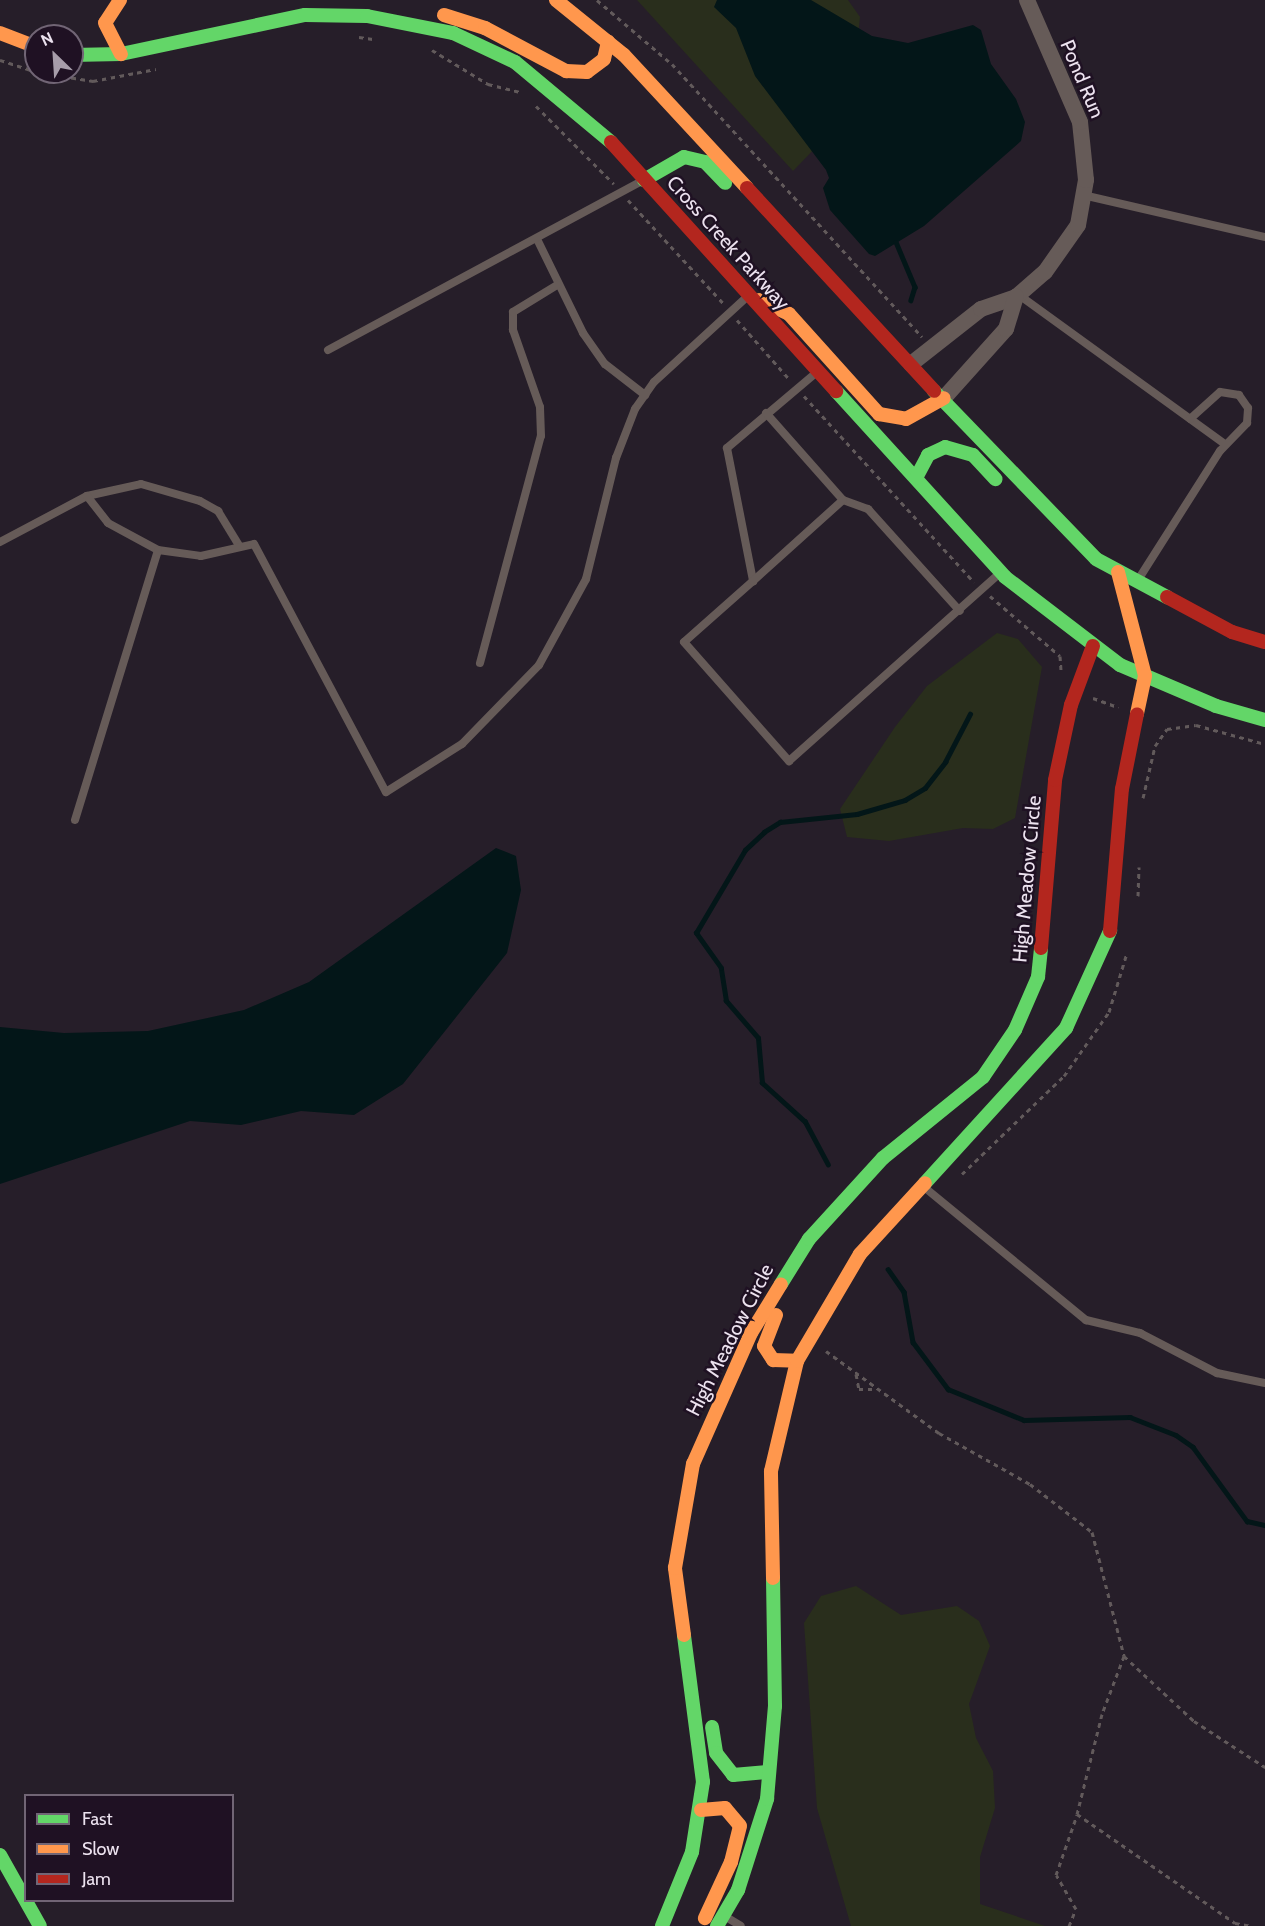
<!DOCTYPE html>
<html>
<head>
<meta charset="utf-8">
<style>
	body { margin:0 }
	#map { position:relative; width:1265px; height:1926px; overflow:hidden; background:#261e29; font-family:Cabin,sans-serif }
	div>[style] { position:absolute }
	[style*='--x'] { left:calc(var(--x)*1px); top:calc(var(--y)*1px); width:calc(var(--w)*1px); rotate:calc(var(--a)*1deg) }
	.green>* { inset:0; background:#292e1c }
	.water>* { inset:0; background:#031618 }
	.stream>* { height:4.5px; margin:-2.25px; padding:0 2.25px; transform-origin:2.25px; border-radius:2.25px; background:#031618 }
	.path>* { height:3px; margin-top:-1.5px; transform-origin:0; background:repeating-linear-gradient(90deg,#625a5b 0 4.5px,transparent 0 9px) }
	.lane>* { height:8px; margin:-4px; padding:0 4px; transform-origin:4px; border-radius:4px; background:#665b58 }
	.street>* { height:16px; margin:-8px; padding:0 8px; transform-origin:8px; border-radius:8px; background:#665b58 }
	.fast>* { height:14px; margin:-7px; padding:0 7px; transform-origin:7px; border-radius:7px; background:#63d668 }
	.slow>* { height:14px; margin:-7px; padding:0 7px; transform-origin:7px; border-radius:7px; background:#ff974d }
	.jam>* { height:14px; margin:-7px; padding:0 7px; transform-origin:7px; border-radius:7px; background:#b3261e }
	span { translate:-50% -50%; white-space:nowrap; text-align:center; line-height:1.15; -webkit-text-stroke:5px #1f1123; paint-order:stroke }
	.street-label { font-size:20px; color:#ece2ef }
	.legend { position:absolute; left:24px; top:1794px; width:210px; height:108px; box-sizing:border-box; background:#1f1123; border:2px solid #716575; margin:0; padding:8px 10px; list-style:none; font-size:18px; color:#ece2ef }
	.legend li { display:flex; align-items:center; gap:12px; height:30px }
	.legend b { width:30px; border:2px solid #716575 }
	.north { position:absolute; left:24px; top:24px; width:60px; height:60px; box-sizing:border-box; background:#1f1123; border:2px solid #716575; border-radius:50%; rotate:335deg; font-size:16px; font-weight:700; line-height:24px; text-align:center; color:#ece2ef }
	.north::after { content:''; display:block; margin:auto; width:21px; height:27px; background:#a79daa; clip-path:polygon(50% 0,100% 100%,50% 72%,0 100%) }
</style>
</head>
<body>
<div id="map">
	<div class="green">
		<i style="clip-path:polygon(637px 0,848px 0,860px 17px,850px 112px,793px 171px)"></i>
		<i style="clip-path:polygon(997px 633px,1018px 639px,1042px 667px,1015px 818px,993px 829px,963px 828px,889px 841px,847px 837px,840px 809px,895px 727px,927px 686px)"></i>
		<i style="clip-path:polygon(856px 1586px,901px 1615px,957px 1606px,979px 1621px,990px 1646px,969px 1704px,976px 1738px,993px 1771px,995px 1808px,980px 1857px,980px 1904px,1045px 1926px,851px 1926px,817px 1808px,804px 1623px,821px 1596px)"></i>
	</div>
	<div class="water">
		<i style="clip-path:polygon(717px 0,811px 0,872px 36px,908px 43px,973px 25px,981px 30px,991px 64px,1016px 99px,1025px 122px,1021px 141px,924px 226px,875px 256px,869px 254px,830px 210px,823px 188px,829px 178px,826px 170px,755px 76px,736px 28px,714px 7px)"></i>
		<i style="clip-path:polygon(496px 848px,516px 856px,521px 890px,507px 953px,403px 1084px,354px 1115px,301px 1111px,241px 1125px,190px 1121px,0 1184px,0 1027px,64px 1033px,148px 1031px,244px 1010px,309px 982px)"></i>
	</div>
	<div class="stream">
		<i style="--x:896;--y:242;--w:49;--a:67.1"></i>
		<i style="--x:915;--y:287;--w:14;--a:107"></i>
		<i style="--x:828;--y:1165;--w:49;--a:-118.1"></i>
		<i style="--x:805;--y:1122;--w:58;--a:-137.8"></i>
		<i style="--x:762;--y:1083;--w:45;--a:-95.1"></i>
		<i style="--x:758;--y:1038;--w:49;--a:-130.9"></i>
		<i style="--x:726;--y:1001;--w:33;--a:-99"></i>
		<i style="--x:721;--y:968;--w:43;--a:-125.5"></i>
		<i style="--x:696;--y:933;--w:96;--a:-59.4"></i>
		<i style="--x:745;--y:850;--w:26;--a:-43"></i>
		<i style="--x:764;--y:832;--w:19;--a:-32"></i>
		<i style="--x:780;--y:822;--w:77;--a:-5.9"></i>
		<i style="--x:857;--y:814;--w:50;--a:-16.3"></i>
		<i style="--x:905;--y:800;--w:23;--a:-31"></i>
		<i style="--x:925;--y:788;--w:33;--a:-52"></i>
		<i style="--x:945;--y:762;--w:54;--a:-62.5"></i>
		<i style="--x:888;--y:1269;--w:28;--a:55"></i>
		<i style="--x:904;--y:1292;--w:51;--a:79.8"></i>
		<i style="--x:913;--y:1342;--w:59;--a:53.3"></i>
		<i style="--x:948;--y:1389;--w:82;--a:22.2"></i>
		<i style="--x:1024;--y:1420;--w:106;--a:-1.6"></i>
		<i style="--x:1130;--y:1417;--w:49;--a:21.4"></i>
		<i style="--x:1176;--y:1435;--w:21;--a:35"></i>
		<i style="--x:1193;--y:1447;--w:92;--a:53.9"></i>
		<i style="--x:1247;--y:1521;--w:18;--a:13"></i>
	</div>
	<div class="path">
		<i style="--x:597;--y:0;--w:99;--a:40.5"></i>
		<i style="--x:672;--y:64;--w:370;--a:47.5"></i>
		<i style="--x:359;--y:37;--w:14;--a:8"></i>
		<i style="--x:432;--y:50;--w:66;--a:31.3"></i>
		<i style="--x:488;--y:84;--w:32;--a:14"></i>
		<i style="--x:0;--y:60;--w:38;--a:18"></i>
		<i style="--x:36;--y:72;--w:58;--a:9"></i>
		<i style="--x:93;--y:81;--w:64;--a:-10.8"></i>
		<i style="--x:536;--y:106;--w:110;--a:45"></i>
		<i style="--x:628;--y:200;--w:140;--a:47.3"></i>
		<i style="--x:737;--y:320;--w:80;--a:48.5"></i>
		<i style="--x:804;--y:396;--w:252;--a:47.6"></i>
		<i style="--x:990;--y:596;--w:92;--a:40.6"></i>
		<i style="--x:1060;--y:656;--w:15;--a:86"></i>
		<i style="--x:1093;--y:698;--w:27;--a:20"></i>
		<i style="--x:1143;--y:798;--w:53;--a:-77"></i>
		<i style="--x:1155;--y:746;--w:21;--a:-55"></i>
		<i style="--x:1167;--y:729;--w:29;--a:-8"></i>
		<i style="--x:1196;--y:725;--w:72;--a:15.4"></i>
		<i style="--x:1138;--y:896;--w:29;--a:-88"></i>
		<i style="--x:962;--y:1174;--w:141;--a:-43.9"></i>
		<i style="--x:1064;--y:1076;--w:78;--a:-54.9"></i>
		<i style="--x:1109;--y:1012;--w:59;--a:-73.1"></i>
		<i style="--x:826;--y:1351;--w:140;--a:36"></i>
		<i style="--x:939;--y:1433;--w:104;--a:29.3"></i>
		<i style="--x:1030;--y:1484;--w:78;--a:37.7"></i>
		<i style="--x:1092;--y:1532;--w:128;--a:75.5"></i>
		<i style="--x:1124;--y:1656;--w:62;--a:110.8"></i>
		<i style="--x:1102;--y:1714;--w:103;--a:104"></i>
		<i style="--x:1077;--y:1814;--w:192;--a:34.6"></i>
		<i style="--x:1235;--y:1923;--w:17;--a:10"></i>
		<i style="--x:856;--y:1374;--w:15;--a:79"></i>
		<i style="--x:859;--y:1389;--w:17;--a:0"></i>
		<i style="--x:1124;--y:1656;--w:96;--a:42.9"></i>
		<i style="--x:1194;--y:1721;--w:85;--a:32.9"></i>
		<i style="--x:1069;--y:1926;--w:18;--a:-68"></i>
		<i style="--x:1076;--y:1909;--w:39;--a:-120"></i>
		<i style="--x:1056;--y:1875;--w:64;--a:-70.7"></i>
	</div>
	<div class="lane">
		<i style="--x:1083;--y:195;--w:187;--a:13"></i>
		<i style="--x:537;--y:239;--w:105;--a:63.9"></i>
		<i style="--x:583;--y:333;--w:38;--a:55"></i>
		<i style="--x:605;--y:364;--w:51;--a:37.8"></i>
		<i style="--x:1019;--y:295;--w:254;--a:35.9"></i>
		<i style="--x:328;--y:350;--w:357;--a:-28.3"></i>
		<i style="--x:817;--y:372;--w:118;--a:139.8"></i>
		<i style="--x:727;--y:448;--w:136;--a:78.9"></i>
		<i style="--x:753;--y:581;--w:92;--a:138.5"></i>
		<i style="--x:684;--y:642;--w:159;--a:48.6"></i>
		<i style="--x:789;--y:761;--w:281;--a:-41.7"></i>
		<i style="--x:766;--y:413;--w:116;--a:48.5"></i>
		<i style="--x:843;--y:500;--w:27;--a:20"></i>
		<i style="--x:868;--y:509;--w:137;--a:48"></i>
		<i style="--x:87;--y:496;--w:55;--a:-12.5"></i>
		<i style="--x:141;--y:484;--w:61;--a:16.1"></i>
		<i style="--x:200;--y:501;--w:21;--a:29"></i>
		<i style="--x:218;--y:511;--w:42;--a:58.6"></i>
		<i style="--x:0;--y:542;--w:98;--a:-27.9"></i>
		<i style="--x:87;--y:496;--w:34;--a:52"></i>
		<i style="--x:108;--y:523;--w:57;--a:28.4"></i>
		<i style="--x:158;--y:550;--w:43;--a:7.9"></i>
		<i style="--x:201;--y:556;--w:54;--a:-12.8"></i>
		<i style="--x:254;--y:544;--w:281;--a:62"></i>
		<i style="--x:386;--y:792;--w:90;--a:-32.3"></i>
		<i style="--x:462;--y:744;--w:110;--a:-45.7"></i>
		<i style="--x:539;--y:665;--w:98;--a:-61.3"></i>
		<i style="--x:586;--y:579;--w:125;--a:-76.1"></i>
		<i style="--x:616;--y:458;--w:53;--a:-68.8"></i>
		<i style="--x:635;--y:409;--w:33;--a:-55"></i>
		<i style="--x:654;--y:382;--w:127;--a:-42.5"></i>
		<i style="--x:1138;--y:580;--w:153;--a:-57.6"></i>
		<i style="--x:1220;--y:451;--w:39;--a:-46"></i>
		<i style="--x:1247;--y:423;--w:15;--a:-86"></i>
		<i style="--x:1248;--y:408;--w:16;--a:-125"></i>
		<i style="--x:1239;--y:395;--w:19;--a:-171"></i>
		<i style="--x:1220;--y:392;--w:40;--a:138"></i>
		<i style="--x:753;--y:581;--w:121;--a:-42"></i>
		<i style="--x:480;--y:663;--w:235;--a:-75"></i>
		<i style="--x:541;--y:436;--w:29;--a:-92"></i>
		<i style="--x:540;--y:407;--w:82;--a:-109.3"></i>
		<i style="--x:513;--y:330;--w:18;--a:-90"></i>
		<i style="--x:513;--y:312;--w:52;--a:-31.5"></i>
		<i style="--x:75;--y:820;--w:282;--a:-72.9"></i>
		<i style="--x:924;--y:1187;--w:210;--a:39.4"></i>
		<i style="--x:1086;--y:1320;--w:56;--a:13.5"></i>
		<i style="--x:1140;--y:1333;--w:87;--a:27.5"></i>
		<i style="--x:1217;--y:1373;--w:49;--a:11.8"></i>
		<i style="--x:726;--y:1917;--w:17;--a:31"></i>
	</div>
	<div class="street">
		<i style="--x:911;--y:364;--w:89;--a:-38.2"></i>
		<i style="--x:981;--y:309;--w:37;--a:-19"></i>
		<i style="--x:1016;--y:297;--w:38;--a:-41"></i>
		<i style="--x:1045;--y:272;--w:57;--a:-54.9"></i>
		<i style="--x:1078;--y:225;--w:46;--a:-79.9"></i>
		<i style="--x:1086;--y:180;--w:58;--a:-95.9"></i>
		<i style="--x:1080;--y:122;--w:133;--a:-113.5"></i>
		<i style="--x:944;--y:398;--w:93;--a:-48.1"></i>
		<i style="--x:1006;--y:329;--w:34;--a:-73"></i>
	</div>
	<div class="fast">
		<i style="--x:72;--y:55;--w:49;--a:-1.2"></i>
		<i style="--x:121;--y:54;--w:188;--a:-12"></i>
		<i style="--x:305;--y:15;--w:62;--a:0.9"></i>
		<i style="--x:367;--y:16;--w:88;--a:11.2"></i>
		<i style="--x:453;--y:33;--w:68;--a:25.1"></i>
		<i style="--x:515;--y:62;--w:125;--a:39.8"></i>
		<i style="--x:644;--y:180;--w:46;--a:-29.9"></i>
		<i style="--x:684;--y:157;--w:22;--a:13"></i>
		<i style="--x:705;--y:162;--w:29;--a:46"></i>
		<i style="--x:836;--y:391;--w:251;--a:47.7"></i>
		<i style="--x:1005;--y:577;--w:145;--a:37.4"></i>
		<i style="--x:1120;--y:665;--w:104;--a:23.1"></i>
		<i style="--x:1216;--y:706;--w:51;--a:15.9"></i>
		<i style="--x:934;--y:391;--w:233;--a:46"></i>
		<i style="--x:1096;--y:559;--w:81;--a:28.2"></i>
		<i style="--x:916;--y:478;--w:26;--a:-62"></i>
		<i style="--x:928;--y:455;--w:19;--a:-25"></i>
		<i style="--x:945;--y:447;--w:29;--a:16"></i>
		<i style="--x:973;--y:455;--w:33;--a:47"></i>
		<i style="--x:925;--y:1183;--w:210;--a:-47.7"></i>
		<i style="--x:1066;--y:1028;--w:107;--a:-65.6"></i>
		<i style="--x:781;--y:1284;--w:53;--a:-58.1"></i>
		<i style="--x:809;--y:1239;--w:110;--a:-47.6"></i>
		<i style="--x:883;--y:1158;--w:129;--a:-39"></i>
		<i style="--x:983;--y:1077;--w:57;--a:-55.8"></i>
		<i style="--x:1015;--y:1030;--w:58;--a:-66.5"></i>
		<i style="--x:1038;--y:977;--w:29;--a:-84"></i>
		<i style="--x:712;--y:1727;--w:26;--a:81"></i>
		<i style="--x:716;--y:1753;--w:28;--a:52"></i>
		<i style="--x:733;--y:1775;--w:36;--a:-5"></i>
		<i style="--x:0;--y:1855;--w:81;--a:60.6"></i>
		<i style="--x:662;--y:1926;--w:80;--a:-67.9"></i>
		<i style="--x:692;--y:1852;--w:71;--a:-81.1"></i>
		<i style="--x:703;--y:1782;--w:148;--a:-97.4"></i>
		<i style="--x:717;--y:1926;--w:42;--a:-59.7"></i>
		<i style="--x:738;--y:1890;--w:96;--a:-72.3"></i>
		<i style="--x:767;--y:1799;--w:93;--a:-85.1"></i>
		<i style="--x:775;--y:1706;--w:128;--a:-90.9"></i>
	</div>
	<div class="slow">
		<i style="--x:120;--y:0;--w:27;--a:123"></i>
		<i style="--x:105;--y:23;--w:35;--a:63"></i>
		<i style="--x:556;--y:0;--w:87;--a:39"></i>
		<i style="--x:624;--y:55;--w:181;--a:47.2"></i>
		<i style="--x:444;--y:15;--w:43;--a:17.6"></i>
		<i style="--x:485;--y:28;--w:92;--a:28"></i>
		<i style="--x:566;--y:71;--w:21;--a:3"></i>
		<i style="--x:587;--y:72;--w:21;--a:-37"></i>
		<i style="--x:604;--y:59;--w:18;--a:-77"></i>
		<i style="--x:0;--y:33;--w:39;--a:21"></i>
		<i style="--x:759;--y:300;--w:33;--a:25"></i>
		<i style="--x:789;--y:314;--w:135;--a:48"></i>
		<i style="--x:879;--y:414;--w:27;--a:10"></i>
		<i style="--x:906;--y:419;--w:43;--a:-28.9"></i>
		<i style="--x:1118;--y:572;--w:107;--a:75.4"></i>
		<i style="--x:1145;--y:676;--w:39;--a:102"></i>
		<i style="--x:776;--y:1315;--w:33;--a:111"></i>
		<i style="--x:764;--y:1346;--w:17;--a:57"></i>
		<i style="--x:773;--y:1360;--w:24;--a:2"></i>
		<i style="--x:773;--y:1578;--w:107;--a:-91.1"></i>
		<i style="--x:771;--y:1471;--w:113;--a:-76.7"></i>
		<i style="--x:797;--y:1361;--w:124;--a:-59.5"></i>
		<i style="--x:860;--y:1254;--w:96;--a:-47.5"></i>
		<i style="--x:684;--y:1635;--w:68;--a:-97.7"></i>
		<i style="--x:675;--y:1568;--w:106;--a:-80.2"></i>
		<i style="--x:693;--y:1464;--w:143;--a:-66.1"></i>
		<i style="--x:751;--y:1333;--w:57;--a:-58.5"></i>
		<i style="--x:701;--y:1810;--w:24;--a:-5"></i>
		<i style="--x:725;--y:1808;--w:23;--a:50"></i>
		<i style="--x:740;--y:1826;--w:37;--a:104"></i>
		<i style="--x:731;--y:1862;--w:62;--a:114.9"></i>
	</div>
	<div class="jam">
		<i style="--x:611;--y:142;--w:336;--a:47.9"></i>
		<i style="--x:747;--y:188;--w:276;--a:47.3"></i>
		<i style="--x:1167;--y:597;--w:74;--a:28.3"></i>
		<i style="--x:1232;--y:632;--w:34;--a:17"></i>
		<i style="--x:1110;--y:931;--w:143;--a:-85.2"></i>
		<i style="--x:1122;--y:789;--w:76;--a:-78.7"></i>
		<i style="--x:1041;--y:948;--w:169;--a:-85.2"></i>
		<i style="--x:1055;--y:780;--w:77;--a:-78"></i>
		<i style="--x:1071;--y:705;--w:63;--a:-69.6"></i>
	</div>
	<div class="street-label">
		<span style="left:1082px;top:79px;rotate:67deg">Pond Run</span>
		<span style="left:728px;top:243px;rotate:48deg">Cross Creek Parkway</span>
		<span style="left:1027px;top:879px;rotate:-85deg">High Meadow Circle</span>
		<span style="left:730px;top:1340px;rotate:-63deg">High Meadow Circle</span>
	</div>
	<ul class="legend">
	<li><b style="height:8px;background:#63d668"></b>Fast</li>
	<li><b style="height:8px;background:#ff974d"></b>Slow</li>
	<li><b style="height:8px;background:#b3261e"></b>Jam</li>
	</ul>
	<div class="north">N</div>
</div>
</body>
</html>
